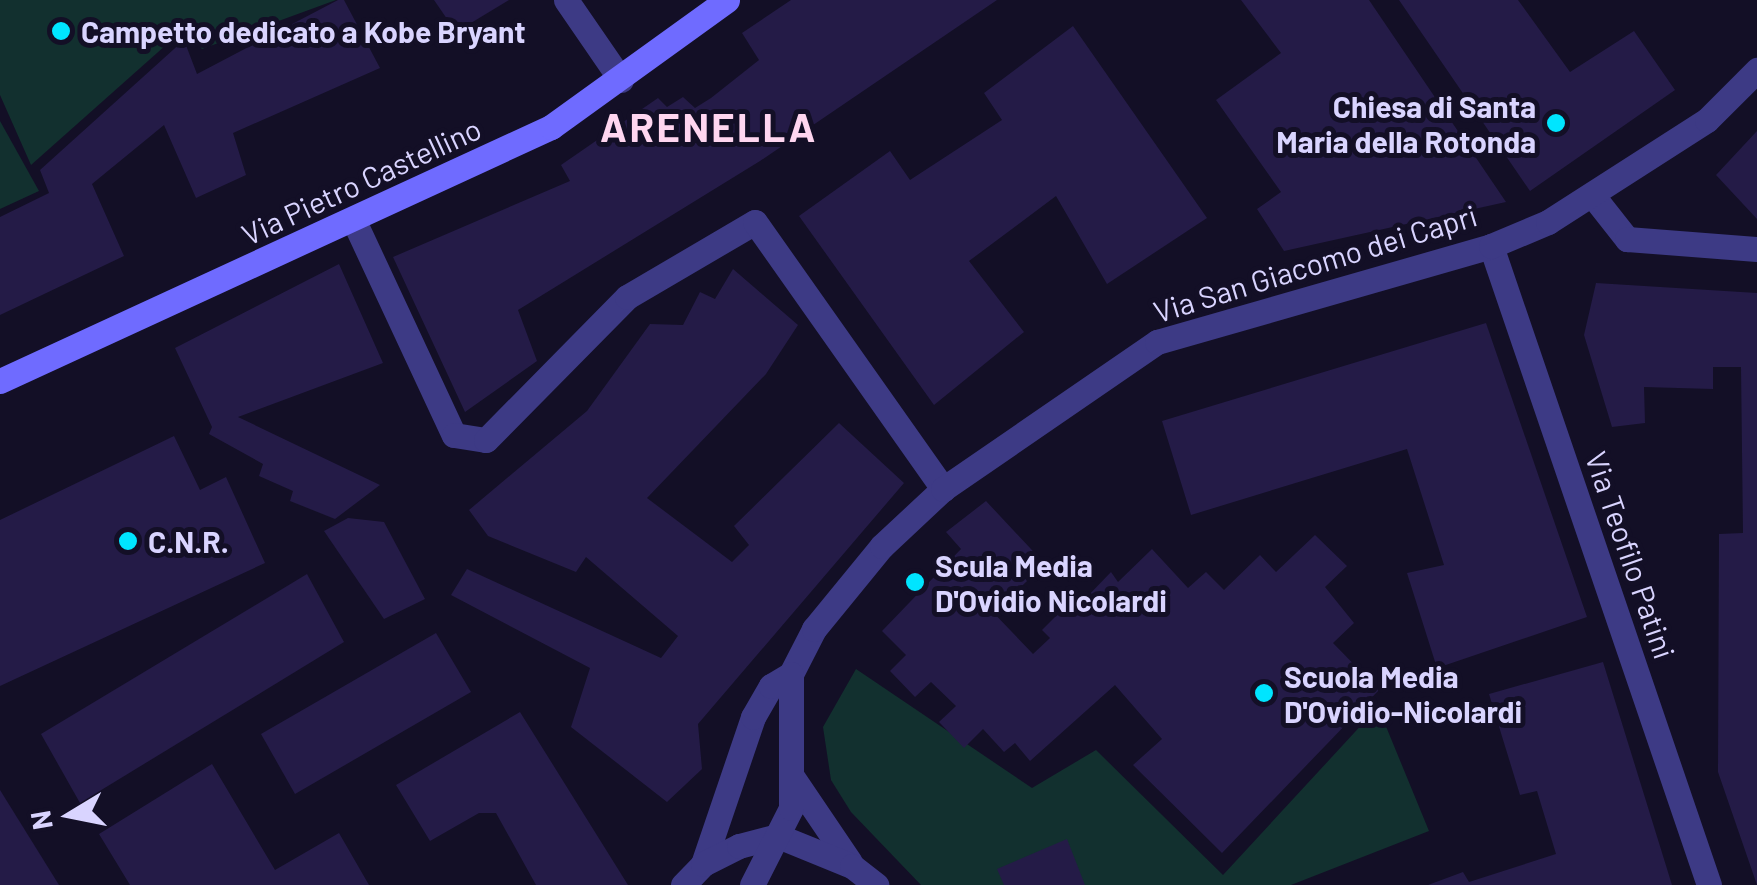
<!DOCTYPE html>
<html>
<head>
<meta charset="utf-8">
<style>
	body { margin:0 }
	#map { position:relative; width:1757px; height:885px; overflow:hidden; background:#130f26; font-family:Barlow,sans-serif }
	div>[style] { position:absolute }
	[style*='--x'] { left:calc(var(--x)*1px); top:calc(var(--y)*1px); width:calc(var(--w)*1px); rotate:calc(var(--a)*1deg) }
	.green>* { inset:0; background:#12302f }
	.building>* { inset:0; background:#241b47 }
	.lane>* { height:25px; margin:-12.5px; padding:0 12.5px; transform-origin:12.5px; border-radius:12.5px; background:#3d3a85 }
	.street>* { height:25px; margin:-12.5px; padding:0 12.5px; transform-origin:12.5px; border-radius:12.5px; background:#3d3a85 }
	.secondary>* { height:25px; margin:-12.5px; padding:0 12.5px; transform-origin:12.5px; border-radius:12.5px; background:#6f6bff }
	.dots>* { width:28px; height:28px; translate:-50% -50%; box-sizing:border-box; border:5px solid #130f26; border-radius:50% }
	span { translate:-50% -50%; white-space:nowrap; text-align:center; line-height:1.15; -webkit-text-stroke:10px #130f26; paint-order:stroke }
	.poi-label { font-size:30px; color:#d9d4ff; font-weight:700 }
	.left { translate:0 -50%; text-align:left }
	.right { translate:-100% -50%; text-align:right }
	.street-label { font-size:30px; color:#d9d4ff }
	.district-label { font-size:40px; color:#ffd6f0; font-weight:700; letter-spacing:2.5px }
	.north { position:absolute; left:20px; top:765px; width:100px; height:100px; -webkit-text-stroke:8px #130f26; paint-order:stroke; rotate:260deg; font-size:28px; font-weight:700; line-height:40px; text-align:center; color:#d9d4ff }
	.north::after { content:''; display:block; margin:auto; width:35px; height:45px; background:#d9d4ff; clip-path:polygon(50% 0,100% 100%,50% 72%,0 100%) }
</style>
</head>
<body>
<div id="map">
	<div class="green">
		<i style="clip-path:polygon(0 0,336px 0,202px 49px,184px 29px,31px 165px,0 95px)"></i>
		<i style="clip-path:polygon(0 121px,39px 191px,0 209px)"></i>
		<i style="clip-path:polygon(856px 669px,1032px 788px,1096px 750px,1223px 875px,1378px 707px,1429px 831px,1291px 885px,921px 885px,851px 812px,831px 780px,823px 727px)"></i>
	</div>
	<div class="building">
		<i style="clip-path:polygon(338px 0,344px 0,380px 68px,233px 133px,246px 175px,196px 198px,164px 125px,92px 184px,124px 256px,0 315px,0 217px,49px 193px,40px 170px,184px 40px,197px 74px)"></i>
		<i style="clip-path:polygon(434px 0,509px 0,456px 32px)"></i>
		<i style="clip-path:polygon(791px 0,997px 0,760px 161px,518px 310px,537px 361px,465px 412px,393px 257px,570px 181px,561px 165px,658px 98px,667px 107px,683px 97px,695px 108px,711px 98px,759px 60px,742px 33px)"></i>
		<i style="clip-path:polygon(1241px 0,1369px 0,1506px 202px,1284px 251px,1257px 209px,1281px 192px,1216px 100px,1281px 53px)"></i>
		<i style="clip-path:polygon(1399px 0,1518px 0,1570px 72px,1634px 31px,1675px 90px,1530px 191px)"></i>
		<i style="clip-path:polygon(1073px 26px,1207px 218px,1107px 284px,1056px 196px,969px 261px,1024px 332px,934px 405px,799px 216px,890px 151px,910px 180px,1002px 120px,984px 93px)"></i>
		<i style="clip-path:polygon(1757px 131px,1757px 219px,1716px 175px)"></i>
		<i style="clip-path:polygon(339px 264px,383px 363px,238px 417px,380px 485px,335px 519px,290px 501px,293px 491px,259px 476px,263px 464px,209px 434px,212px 427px,175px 348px)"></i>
		<i style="clip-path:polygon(733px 269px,798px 325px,766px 374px,647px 498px,732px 562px,749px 545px,734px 526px,839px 423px,904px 483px,698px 724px,702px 769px,667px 802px,571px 727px,590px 668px,451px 595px,467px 569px,661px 658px,678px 636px,586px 557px,576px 572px,488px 536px,469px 510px,587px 411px,650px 324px,683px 325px,700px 292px,715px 299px)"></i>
		<i style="clip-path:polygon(1596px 283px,1757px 293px,1757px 885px,1718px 772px,1719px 534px,1743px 533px,1741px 367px,1713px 367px,1713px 389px,1644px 387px,1645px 423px,1612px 427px,1584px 335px)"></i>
		<i style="clip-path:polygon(1486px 323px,1587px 617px,1437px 668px,1407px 573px,1444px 565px,1407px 449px,1191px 515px,1162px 421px)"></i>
		<i style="clip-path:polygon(174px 436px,200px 490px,226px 477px,265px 563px,0 686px,0 520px)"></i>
		<i style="clip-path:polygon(986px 501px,1045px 564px,1009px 598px,1002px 591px,987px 606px,1033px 654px,1050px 638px,1042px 630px,1075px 597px,1082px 602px,1111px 572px,1118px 582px,1152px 549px,1188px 588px,1206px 572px,1224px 590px,1260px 555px,1276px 572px,1315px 535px,1347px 566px,1325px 587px,1354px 623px,1333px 643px,1379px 690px,1222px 853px,1133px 765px,1162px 739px,1115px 685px,1030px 761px,1015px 743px,1004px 752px,983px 729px,964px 748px,939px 722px,956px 706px,931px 682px,915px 697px,890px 671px,906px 655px,882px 631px,961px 549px,946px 532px)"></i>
		<i style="clip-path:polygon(348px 518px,384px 522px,425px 599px,384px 619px,324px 531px)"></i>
		<i style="clip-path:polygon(307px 574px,344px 642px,80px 803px,41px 734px)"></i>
		<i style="clip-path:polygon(436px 633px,471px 692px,295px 794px,261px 734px)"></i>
		<i style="clip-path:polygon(1603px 662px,1672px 885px,1428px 885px,1463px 872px,1469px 882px,1556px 854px,1537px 791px,1520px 795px,1489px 694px)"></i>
		<i style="clip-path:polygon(520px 712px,628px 885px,536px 885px,496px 813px,479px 813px,430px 841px,396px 785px)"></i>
		<i style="clip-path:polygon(212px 764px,275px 870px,339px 833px,369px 885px,130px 885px,99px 834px)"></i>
		<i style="clip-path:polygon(0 790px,59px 885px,0 885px)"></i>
		<i style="clip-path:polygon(1067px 839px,1085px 885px,1004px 885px,997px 869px)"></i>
	</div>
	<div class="lane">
		<i style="--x:354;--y:221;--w:236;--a:65"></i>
		<i style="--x:454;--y:435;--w:32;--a:9"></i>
		<i style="--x:486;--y:440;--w:201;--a:-45.4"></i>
		<i style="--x:627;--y:297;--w:148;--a:-30.4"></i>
		<i style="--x:755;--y:222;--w:327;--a:54.8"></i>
	</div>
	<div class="street">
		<i style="--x:566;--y:0;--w:97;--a:55.5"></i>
		<i style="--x:1593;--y:196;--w:55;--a:51.7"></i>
		<i style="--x:1627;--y:239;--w:130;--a:4.4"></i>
		<i style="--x:1491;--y:246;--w:675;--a:71.16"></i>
		<i style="--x:791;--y:674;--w:51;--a:-62.9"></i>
		<i style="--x:814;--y:629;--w:107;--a:-50.7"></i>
		<i style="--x:882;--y:546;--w:83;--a:-43.1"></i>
		<i style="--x:943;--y:489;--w:260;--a:-34.5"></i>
		<i style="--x:1157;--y:342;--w:348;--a:-16"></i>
		<i style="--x:1491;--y:246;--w:62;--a:-22.8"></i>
		<i style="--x:1548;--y:222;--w:189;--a:-32.7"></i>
		<i style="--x:1707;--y:120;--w:71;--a:-45"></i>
		<i style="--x:791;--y:775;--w:105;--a:55.9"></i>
		<i style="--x:703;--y:864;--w:155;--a:-71.2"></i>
		<i style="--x:753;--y:717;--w:36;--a:-60"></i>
		<i style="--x:771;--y:686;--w:23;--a:-31"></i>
		<i style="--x:683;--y:885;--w:29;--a:-46"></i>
		<i style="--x:703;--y:864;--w:40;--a:-26.6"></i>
		<i style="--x:739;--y:846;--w:40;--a:-14.4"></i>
		<i style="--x:778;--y:836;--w:80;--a:22.1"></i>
		<i style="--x:852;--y:866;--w:31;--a:38"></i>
		<i style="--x:752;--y:885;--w:86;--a:-63.1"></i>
		<i style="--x:791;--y:808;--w:134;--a:-90"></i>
	</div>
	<div class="secondary">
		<i style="--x:0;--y:381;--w:607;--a:-24.75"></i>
		<i style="--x:551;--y:127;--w:217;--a:-35.8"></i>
	</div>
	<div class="dots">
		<i style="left:61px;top:31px;background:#00e5ff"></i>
		<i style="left:1556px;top:123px;background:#00e5ff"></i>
		<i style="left:128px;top:541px;background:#00e5ff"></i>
		<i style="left:915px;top:582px;background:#00e5ff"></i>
		<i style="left:1264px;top:693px;background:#00e5ff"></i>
	</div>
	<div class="poi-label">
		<span class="left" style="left:81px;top:31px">Campetto dedicato a Kobe Bryant</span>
		<span class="right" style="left:1536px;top:123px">Chiesa di Santa<br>Maria della Rotonda</span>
		<span class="left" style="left:148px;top:541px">C.N.R.</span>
		<span class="left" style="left:935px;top:582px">Scula Media<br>D'Ovidio Nicolardi</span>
		<span class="left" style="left:1284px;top:693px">Scuola Media<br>D'Ovidio-Nicolardi</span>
	</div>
	<div class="street-label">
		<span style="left:361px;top:181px;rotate:-25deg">Via Pietro Castellino</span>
		<span style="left:1315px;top:263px;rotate:-17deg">Via San Giacomo dei Capri</span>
		<span style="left:1631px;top:555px;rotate:71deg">Via Teofilo Patini</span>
	</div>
	<div class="district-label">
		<span style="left:709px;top:126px">ARENELLA</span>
	</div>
	<div class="north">N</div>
</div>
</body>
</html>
